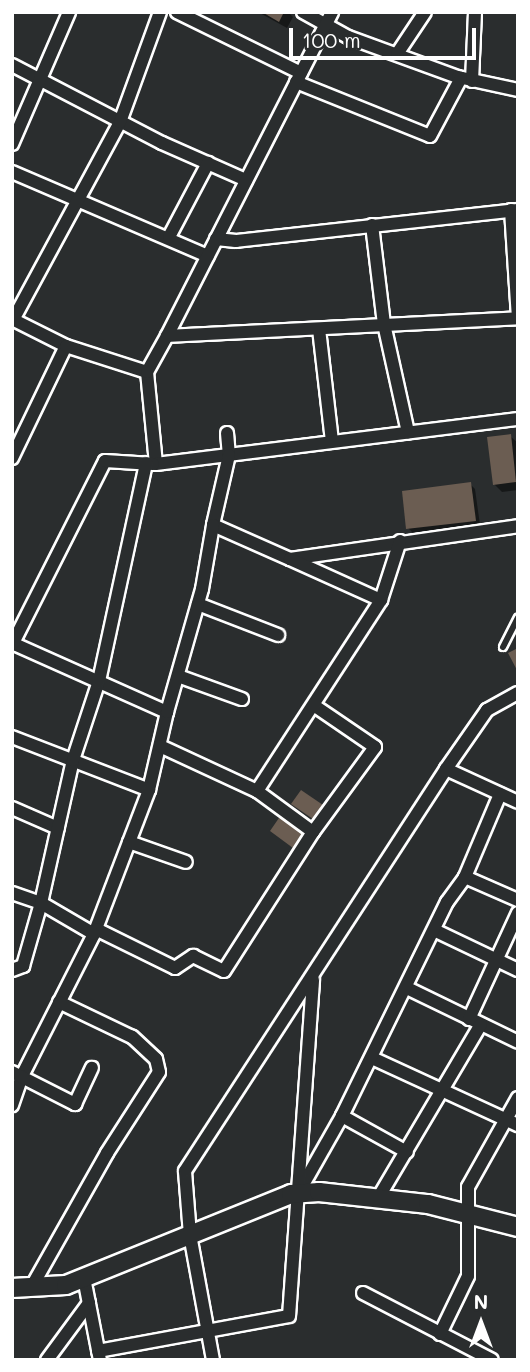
<!DOCTYPE html>
<html>
<head>
<meta charset="utf-8">
<style>
	body { margin:0 }
	#map { position:relative; width:530px; height:1372px; overflow:hidden; background:#2a2d2e; font-family:Mali,sans-serif }
	div>[style] { position:absolute }
	[style*='--x'] { left:calc(var(--x)*1px); top:calc(var(--y)*1px); width:calc(var(--w)*1px); rotate:calc(var(--a)*1deg) }
	.shadow>* { inset:0; background:#0007 }
	.building>* { inset:0; background:#6b5d52 }
	.roads { filter:drop-shadow(2px 0 #fff) drop-shadow(-2px 0 #fff) drop-shadow(0 2px #fff) drop-shadow(0 -2px #fff) }
	.lane>* { height:6px; margin:-3px; padding:0 3px; transform-origin:3px; border-radius:3px; background:#2a2d2e }
	.street>* { height:12px; margin:-6px; padding:0 6px; transform-origin:6px; border-radius:6px; background:#2a2d2e }
	.secondary>* { height:18px; margin:-9px; padding:0 9px; transform-origin:9px; border-radius:9px; background:#2a2d2e }
	span { translate:-50% -50%; white-space:nowrap; text-align:center; line-height:1.15; -webkit-text-stroke:5px #2a2d2e; paint-order:stroke }
	.frame { position:absolute; inset:0; border:14px solid #fff; pointer-events:none }
	.north { position:absolute; left:446px; top:1288px; width:70px; height:70px; -webkit-text-stroke:5px #2a2d2e; paint-order:stroke; rotate:0deg; font-size:19px; font-weight:700; line-height:28px; text-align:center; color:#fff }
	.north::after { content:''; display:block; margin:auto; width:24px; height:32px; background:#fff; clip-path:polygon(50% 0,100% 100%,50% 72%,0 100%) }
	.scale { position:absolute; left:289px; top:28px; width:187px; height:32px; box-sizing:border-box; border:4px solid #fff; border-top:0; padding-left:9px; font-size:21px; line-height:24px; white-space:nowrap; color:#fff; -webkit-text-stroke:5px #2a2d2e; paint-order:stroke }
</style>
</head>
<body>
<div id="map">
	<div class="shadow">
		<i style="clip-path:polygon(258px 12px,288px 12px,293px 17px,287px 28px)"></i>
		<i style="clip-path:polygon(510px 436px,518px 443px,518px 490px,502px 492px,494px 484px)"></i>
		<i style="clip-path:polygon(470px 484px,475px 489px,480px 525px,413px 533px,408px 528px)"></i>
	</div>
	<div class="building">
		<i style="clip-path:polygon(262px 12px,284px 12px,279px 22px)"></i>
		<i style="clip-path:polygon(511px 434px,516px 482px,493px 485px,487px 437px)"></i>
		<i style="clip-path:polygon(471px 482px,476px 521px,406px 529px,402px 491px)"></i>
		<i style="clip-path:polygon(518px 648px,518px 672px,508px 653px)"></i>
		<i style="clip-path:polygon(301px 790px,323px 805px,313px 819px,291px 804px)"></i>
		<i style="clip-path:polygon(281px 815px,305px 832px,293px 848px,270px 831px)"></i>
	</div>
	<div class="roads">
		<div class="lane">
			<i style="--x:503;--y:647;--w:33;--a:-63"></i>
		</div>
		<div class="street">
			<i style="--x:177;--y:12;--w:138;--a:26.2"></i>
			<i style="--x:303;--y:12;--w:51;--a:29.1"></i>
			<i style="--x:348;--y:37;--w:117;--a:20"></i>
			<i style="--x:458;--y:77;--w:61;--a:12.2"></i>
			<i style="--x:397;--y:54;--w:50;--a:-56.3"></i>
			<i style="--x:12;--y:65;--w:169;--a:27.5"></i>
			<i style="--x:162;--y:143;--w:92;--a:23.8"></i>
			<i style="--x:472;--y:81;--w:69;--a:-87.5"></i>
			<i style="--x:296;--y:82;--w:144;--a:21.9"></i>
			<i style="--x:430;--y:136;--w:66;--a:-61.9"></i>
			<i style="--x:12;--y:144;--w:144;--a:-66.6"></i>
			<i style="--x:12;--y:172;--w:213;--a:23.2"></i>
			<i style="--x:511;--y:210;--w:108;--a:86.3"></i>
			<i style="--x:372;--y:225;--w:100;--a:83.1"></i>
			<i style="--x:384;--y:324;--w:111;--a:77.5"></i>
			<i style="--x:169;--y:237;--w:84;--a:-62.2"></i>
			<i style="--x:216;--y:239;--w:20;--a:6"></i>
			<i style="--x:236;--y:241;--w:284;--a:-6.3"></i>
			<i style="--x:12;--y:319;--w:60;--a:26.6"></i>
			<i style="--x:13;--y:320;--w:225;--a:-61.6"></i>
			<i style="--x:120;--y:122;--w:117;--a:-70"></i>
			<i style="--x:319;--y:329;--w:113;--a:83.4"></i>
			<i style="--x:167;--y:336;--w:364;--a:-63"></i>
			<i style="--x:147;--y:372;--w:92;--a:84.4"></i>
			<i style="--x:156;--y:464;--w:365;--a:-7.1"></i>
			<i style="--x:227;--y:433;--w:22;--a:85"></i>
			<i style="--x:229;--y:455;--w:72;--a:102.9"></i>
			<i style="--x:213;--y:525;--w:84;--a:23.8"></i>
			<i style="--x:290;--y:559;--w:230;--a:-8.2"></i>
			<i style="--x:12;--y:458;--w:124;--a:-64.3"></i>
			<i style="--x:66;--y:346;--w:85;--a:17.8"></i>
			<i style="--x:147;--y:372;--w:41;--a:-60.9"></i>
			<i style="--x:167;--y:336;--w:351;--a:-2.9"></i>
			<i style="--x:290;--y:559;--w:100;--a:24.3"></i>
			<i style="--x:381;--y:600;--w:62;--a:-72.1"></i>
			<i style="--x:198;--y:604;--w:86;--a:21.2"></i>
			<i style="--x:12;--y:643;--w:170;--a:24"></i>
			<i style="--x:167;--y:712;--w:80;--a:103"></i>
			<i style="--x:12;--y:645;--w:206;--a:-63.2"></i>
			<i style="--x:105;--y:461;--w:48;--a:3.6"></i>
			<i style="--x:178;--y:676;--w:68;--a:19.8"></i>
			<i style="--x:167;--y:712;--w:128;--a:-74.1"></i>
			<i style="--x:202;--y:589;--w:65;--a:-80.2"></i>
			<i style="--x:12;--y:737;--w:147;--a:21.1"></i>
			<i style="--x:149;--y:790;--w:154;--a:110.9"></i>
			<i style="--x:94;--y:934;--w:159;--a:116.9"></i>
			<i style="--x:22;--y:1076;--w:31;--a:109"></i>
			<i style="--x:160;--y:746;--w:107;--a:24.9"></i>
			<i style="--x:446;--y:769;--w:72;--a:-55.2"></i>
			<i style="--x:487;--y:710;--w:35;--a:-29"></i>
			<i style="--x:12;--y:808;--w:50;--a:23.5"></i>
			<i style="--x:313;--y:832;--w:105;--a:-53.9"></i>
			<i style="--x:375;--y:747;--w:73;--a:-145.7"></i>
			<i style="--x:129;--y:842;--w:60;--a:19.3"></i>
			<i style="--x:465;--y:877;--w:58;--a:23.5"></i>
			<i style="--x:12;--y:893;--w:31;--a:19"></i>
			<i style="--x:41;--y:903;--w:147;--a:-77.4"></i>
			<i style="--x:73;--y:760;--w:83;--a:-71.8"></i>
			<i style="--x:99;--y:681;--w:223;--a:-77.8"></i>
			<i style="--x:96;--y:929;--w:88;--a:26.3"></i>
			<i style="--x:175;--y:968;--w:22;--a:-34"></i>
			<i style="--x:193;--y:956;--w:34;--a:26"></i>
			<i style="--x:224;--y:971;--w:165;--a:-57.4"></i>
			<i style="--x:313;--y:832;--w:69;--a:-143.8"></i>
			<i style="--x:257;--y:791;--w:228;--a:-57"></i>
			<i style="--x:434;--y:930;--w:93;--a:25.5"></i>
			<i style="--x:12;--y:970;--w:12;--a:-20"></i>
			<i style="--x:23;--y:966;--w:66;--a:-74.1"></i>
			<i style="--x:41;--y:903;--w:61;--a:30.3"></i>
			<i style="--x:407;--y:988;--w:123;--a:25.9"></i>
			<i style="--x:469;--y:1019;--w:117;--a:-65.2"></i>
			<i style="--x:372;--y:1058;--w:161;--a:24.7"></i>
			<i style="--x:12;--y:1072;--w:71;--a:26.9"></i>
			<i style="--x:75;--y:1104;--w:40;--a:-65"></i>
			<i style="--x:342;--y:1116;--w:74;--a:29"></i>
			<i style="--x:300;--y:1190;--w:85;--a:-60.4"></i>
			<i style="--x:342;--y:1116;--w:238;--a:-63.9"></i>
			<i style="--x:447;--y:902;--w:31;--a:-54"></i>
			<i style="--x:465;--y:877;--w:90;--a:-67.1"></i>
			<i style="--x:377;--y:1200;--w:204;--a:-59.4"></i>
			<i style="--x:84;--y:1278;--w:84;--a:79"></i>
			<i style="--x:31;--y:1288;--w:155;--a:-60.6"></i>
			<i style="--x:107;--y:1153;--w:96;--a:-57.3"></i>
			<i style="--x:159;--y:1072;--w:13;--a:-103"></i>
			<i style="--x:156;--y:1059;--w:33;--a:-137"></i>
			<i style="--x:132;--y:1037;--w:81;--a:-154.4"></i>
			<i style="--x:363;--y:1293;--w:145;--a:27.4"></i>
			<i style="--x:440;--y:1334;--w:64;--a:-64.2"></i>
			<i style="--x:468;--y:1276;--w:89;--a:-90"></i>
			<i style="--x:468;--y:1187;--w:102;--a:-60.7"></i>
			<i style="--x:98;--y:1351;--w:194;--a:-10.4"></i>
			<i style="--x:289;--y:1316;--w:337;--a:-85.9"></i>
			<i style="--x:47;--y:1360;--w:71;--a:-53.6"></i>
			<i style="--x:213;--y:1360;--w:127;--a:-100.4"></i>
			<i style="--x:190;--y:1235;--w:64;--a:-94.5"></i>
			<i style="--x:185;--y:1171;--w:479;--a:-57"></i>
			<i style="--x:446;--y:769;--w:79;--a:24.6"></i>
		</div>
		<div class="secondary">
			<i style="--x:12;--y:1288;--w:54;--a:-3.2"></i>
			<i style="--x:66;--y:1285;--w:243;--a:-22"></i>
			<i style="--x:291;--y:1194;--w:28;--a:-4"></i>
			<i style="--x:319;--y:1192;--w:110;--a:6.3"></i>
			<i style="--x:428;--y:1204;--w:93;--a:14.3"></i>
		</div>
	</div>
	<div class="frame"></div>
	<div class="north">N</div>
	<div class="scale">100 m</div>
</div>
</body>
</html>
